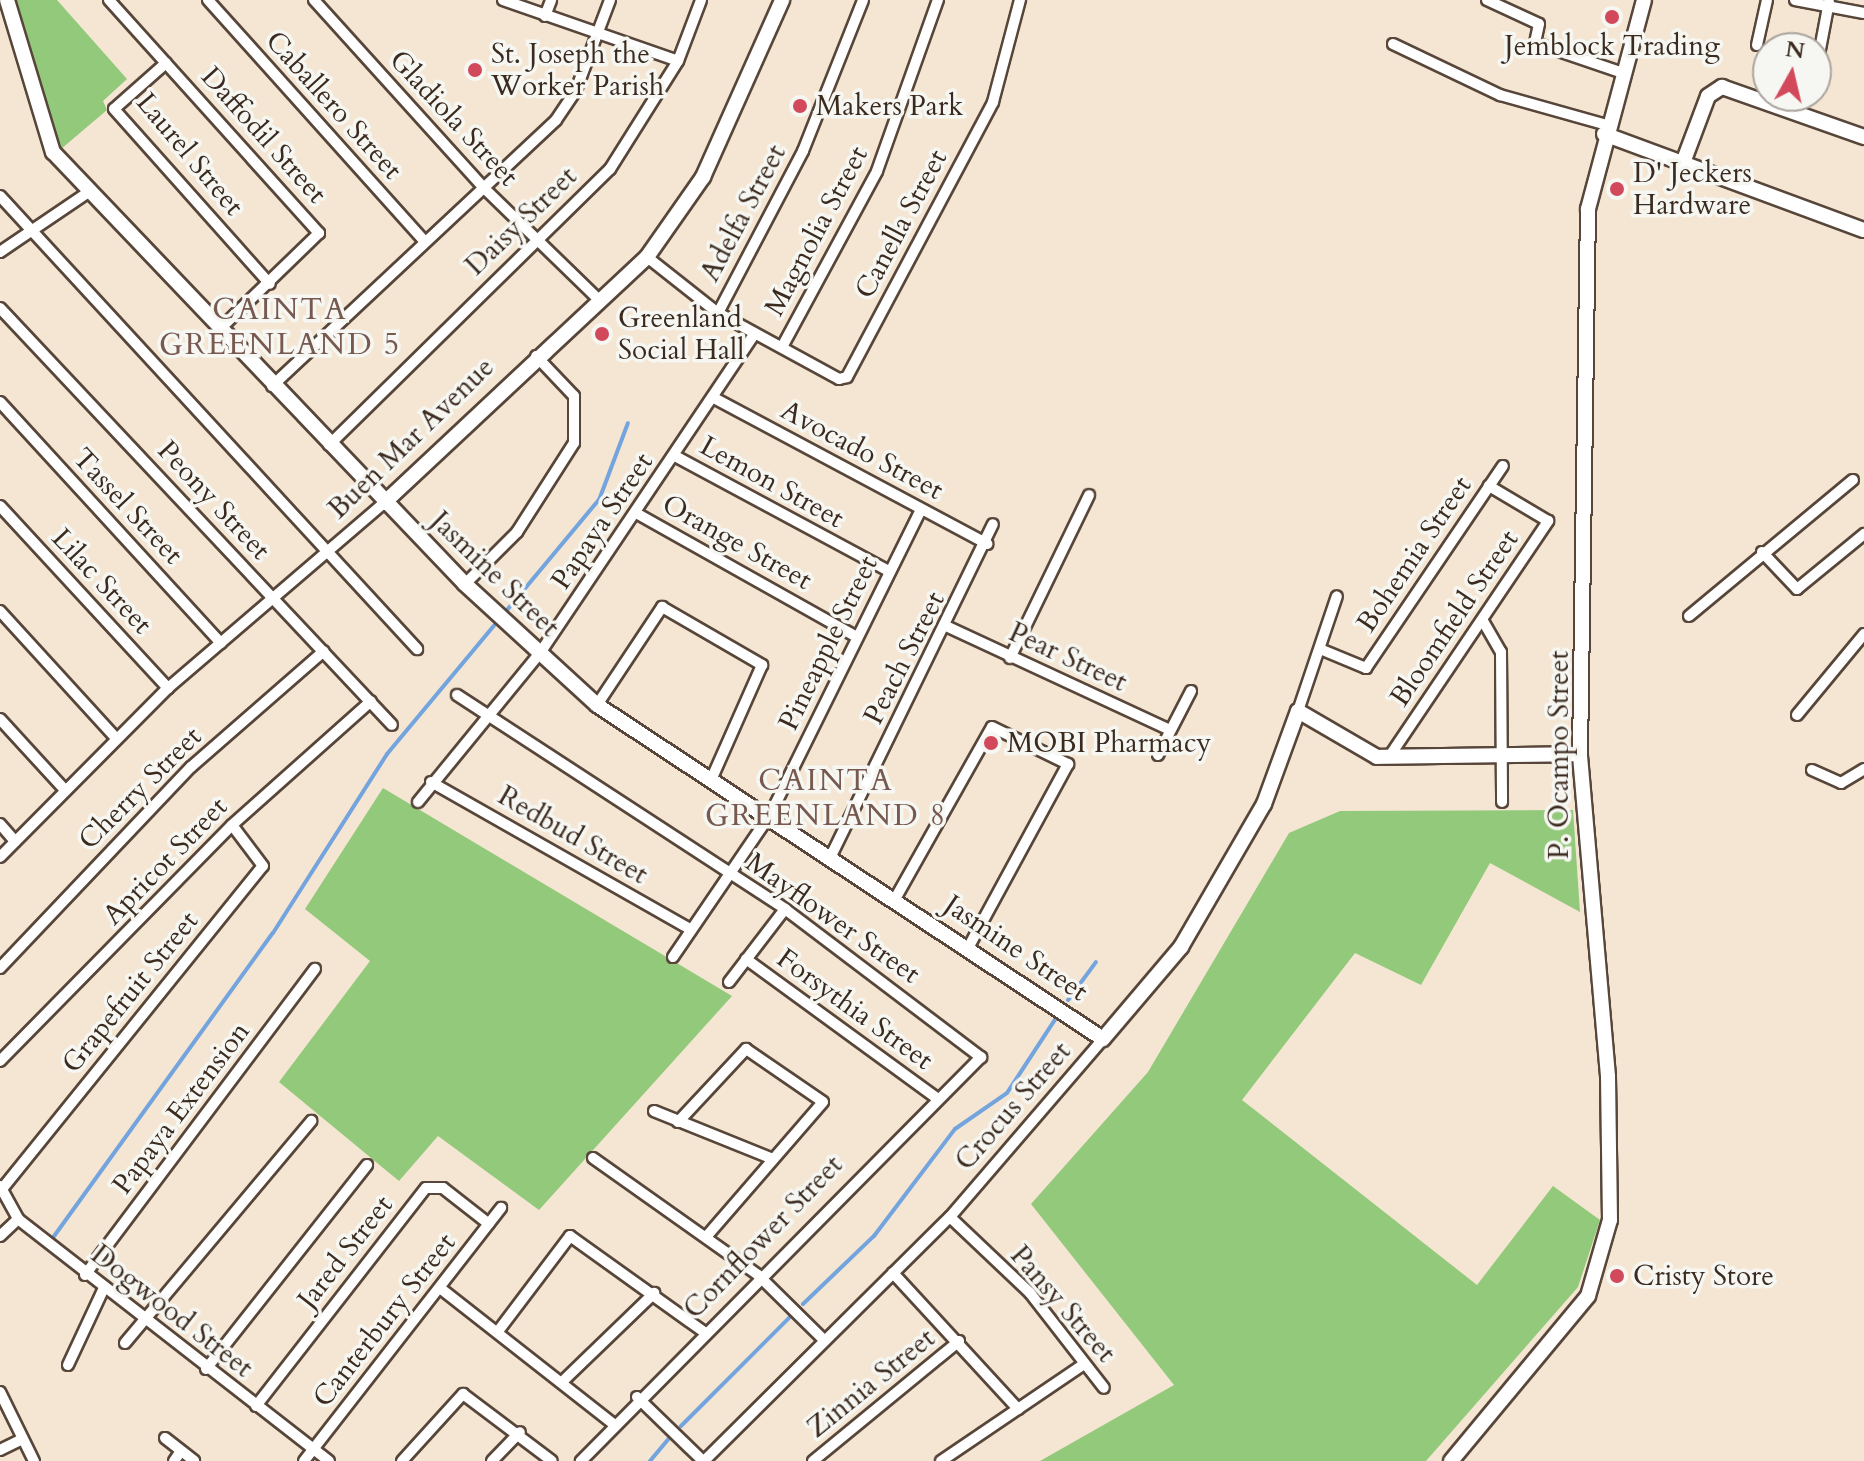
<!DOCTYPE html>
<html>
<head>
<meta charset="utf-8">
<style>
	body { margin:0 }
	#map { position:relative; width:1864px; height:1461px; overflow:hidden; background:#f4e6d2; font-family:Cardo,serif }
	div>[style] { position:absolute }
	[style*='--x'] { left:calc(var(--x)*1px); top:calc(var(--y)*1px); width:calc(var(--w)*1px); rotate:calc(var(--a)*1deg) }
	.green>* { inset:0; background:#92c97b }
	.stream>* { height:4px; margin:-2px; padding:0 2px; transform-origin:2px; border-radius:2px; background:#73a4de }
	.roads { filter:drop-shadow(2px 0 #574639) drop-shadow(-2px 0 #574639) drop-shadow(0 2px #574639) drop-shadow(0 -2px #574639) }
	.street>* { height:10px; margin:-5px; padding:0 5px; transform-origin:5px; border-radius:5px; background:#fff }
	.secondary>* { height:14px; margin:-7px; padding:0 7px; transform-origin:7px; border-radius:7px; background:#fff }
	.dots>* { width:22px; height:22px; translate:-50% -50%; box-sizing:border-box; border:4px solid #f6f6f2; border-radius:50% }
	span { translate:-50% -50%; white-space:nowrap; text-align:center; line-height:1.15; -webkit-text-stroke:7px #f6f6f2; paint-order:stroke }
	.poi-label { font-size:28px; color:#3b2a1e }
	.left { translate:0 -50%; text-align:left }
	.street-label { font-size:28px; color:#3b2a1e }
	.neighbourhood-label { font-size:30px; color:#77594f; letter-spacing:2px }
	.north { position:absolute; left:1752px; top:32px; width:80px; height:80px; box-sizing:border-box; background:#f6f6f2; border:2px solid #aba49d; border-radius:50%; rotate:8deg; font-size:22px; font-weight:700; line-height:32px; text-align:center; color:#3b2a1e }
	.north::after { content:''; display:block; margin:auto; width:28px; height:36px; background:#d1495b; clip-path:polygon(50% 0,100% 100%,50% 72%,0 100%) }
</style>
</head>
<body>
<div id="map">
	<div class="green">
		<i style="clip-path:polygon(11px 0,57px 0,127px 79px,103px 101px,107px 110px,61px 149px)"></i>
		<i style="clip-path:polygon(383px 788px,732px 996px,539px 1210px,438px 1136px,399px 1181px,279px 1082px,370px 961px,305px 909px)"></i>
		<i style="clip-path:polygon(1573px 810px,1580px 912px,1490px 863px,1421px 985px,1355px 953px,1242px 1100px,1477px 1285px,1553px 1186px,1600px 1220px,1578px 1287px,1426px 1461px,1040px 1461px,1174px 1385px,1031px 1204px,1148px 1072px,1289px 833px,1340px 811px)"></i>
	</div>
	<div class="stream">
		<i style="--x:1068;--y:1000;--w:47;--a:-53.6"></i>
		<i style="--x:52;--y:1239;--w:377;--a:-54.2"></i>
		<i style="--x:273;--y:933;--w:212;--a:-57.5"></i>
		<i style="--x:387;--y:754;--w:331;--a:-50.2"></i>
		<i style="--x:599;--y:500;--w:82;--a:-69.4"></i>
		<i style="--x:803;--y:1304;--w:98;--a:-43.8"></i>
		<i style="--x:874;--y:1236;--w:134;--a:-52.9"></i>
		<i style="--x:955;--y:1129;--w:63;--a:-34.7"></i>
		<i style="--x:1007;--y:1093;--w:90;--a:-56.8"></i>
		<i style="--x:681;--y:1426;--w:156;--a:-45"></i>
		<i style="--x:650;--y:1461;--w:31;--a:-50"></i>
	</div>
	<div class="roads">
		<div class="street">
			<i style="--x:109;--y:0;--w:314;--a:48"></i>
			<i style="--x:319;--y:233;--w:139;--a:135.9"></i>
			<i style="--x:208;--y:0;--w:325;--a:48.1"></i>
			<i style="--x:314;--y:0;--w:255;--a:47.9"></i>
			<i style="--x:485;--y:189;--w:156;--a:44.2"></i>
			<i style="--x:503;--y:0;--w:185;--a:19.2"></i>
			<i style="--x:1487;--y:0;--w:57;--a:24.8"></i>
			<i style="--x:1539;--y:24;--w:19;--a:102"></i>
			<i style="--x:1535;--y:43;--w:93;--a:18.8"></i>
			<i style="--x:1795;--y:0;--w:70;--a:10.7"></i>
			<i style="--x:545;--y:16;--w:17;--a:-69"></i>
			<i style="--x:1393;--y:44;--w:119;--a:25.5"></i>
			<i style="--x:1500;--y:95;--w:111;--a:15.7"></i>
			<i style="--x:1757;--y:45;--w:46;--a:-77.5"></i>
			<i style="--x:1818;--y:60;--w:59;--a:-79.3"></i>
			<i style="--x:166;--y:63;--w:69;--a:138.5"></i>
			<i style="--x:114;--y:109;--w:234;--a:48.3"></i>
			<i style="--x:0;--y:196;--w:616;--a:47.37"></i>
			<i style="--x:0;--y:252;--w:109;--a:-34.1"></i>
			<i style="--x:647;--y:257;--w:90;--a:38.3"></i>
			<i style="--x:718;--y:313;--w:138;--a:28.6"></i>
			<i style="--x:839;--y:379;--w:8;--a:-14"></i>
			<i style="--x:847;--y:377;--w:311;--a:-62"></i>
			<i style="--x:993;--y:102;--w:106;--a:-75.2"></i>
			<i style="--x:0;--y:308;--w:572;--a:46.77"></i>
			<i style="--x:718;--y:313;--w:183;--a:-62.3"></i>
			<i style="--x:803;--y:151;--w:162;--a:-68.3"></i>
			<i style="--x:782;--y:347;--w:200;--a:-61.6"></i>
			<i style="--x:877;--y:171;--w:182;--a:-70.4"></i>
			<i style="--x:272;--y:386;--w:389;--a:-43.1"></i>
			<i style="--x:556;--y:120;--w:36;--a:-56"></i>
			<i style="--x:576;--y:90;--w:96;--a:-69.3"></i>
			<i style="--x:714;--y:398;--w:310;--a:28.1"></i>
			<i style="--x:0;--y:402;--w:327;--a:47.5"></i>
			<i style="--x:329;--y:445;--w:394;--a:-44.5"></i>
			<i style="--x:610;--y:169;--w:128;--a:-57.8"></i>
			<i style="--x:678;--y:61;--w:65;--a:-69.3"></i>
			<i style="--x:675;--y:456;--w:243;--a:28.3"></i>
			<i style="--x:0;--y:506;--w:248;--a:47.3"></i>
			<i style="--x:636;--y:513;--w:253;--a:29.3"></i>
			<i style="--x:1762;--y:552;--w:51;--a:46.6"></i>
			<i style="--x:1797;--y:589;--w:87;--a:-39.4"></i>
			<i style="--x:465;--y:584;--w:74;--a:-45"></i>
			<i style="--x:517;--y:532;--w:106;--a:-57.4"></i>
			<i style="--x:574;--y:443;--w:47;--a:-90"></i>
			<i style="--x:574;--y:396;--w:55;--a:-133.5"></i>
			<i style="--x:0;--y:611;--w:172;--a:47.6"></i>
			<i style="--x:1689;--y:616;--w:213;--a:-39.7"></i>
			<i style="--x:1483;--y:621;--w:36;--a:60"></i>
			<i style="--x:1501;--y:652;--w:150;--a:89.6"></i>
			<i style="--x:946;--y:626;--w:247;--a:24.9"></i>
			<i style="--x:1320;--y:649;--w:50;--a:22.4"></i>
			<i style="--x:1366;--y:668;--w:244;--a:-55.9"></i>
			<i style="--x:1010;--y:658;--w:181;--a:-64.1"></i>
			<i style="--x:457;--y:695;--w:392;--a:33.1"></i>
			<i style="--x:785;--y:909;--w:246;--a:37.1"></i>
			<i style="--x:981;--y:1057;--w:569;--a:134.71"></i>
			<i style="--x:597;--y:705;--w:118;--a:-56.4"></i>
			<i style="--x:662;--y:607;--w:116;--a:30.1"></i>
			<i style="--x:762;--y:665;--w:124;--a:113.9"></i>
			<i style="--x:1298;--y:711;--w:121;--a:-71.3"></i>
			<i style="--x:1797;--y:715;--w:105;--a:-50.4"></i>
			<i style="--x:0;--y:719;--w:96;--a:47.5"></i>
			<i style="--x:1158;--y:755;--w:72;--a:-62.7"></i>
			<i style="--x:1389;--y:757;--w:285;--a:-56"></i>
			<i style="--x:1548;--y:521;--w:69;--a:-149.3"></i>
			<i style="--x:1812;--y:770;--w:32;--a:24"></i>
			<i style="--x:1841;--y:783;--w:27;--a:-31"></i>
			<i style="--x:431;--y:782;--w:299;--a:29.6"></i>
			<i style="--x:418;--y:802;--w:193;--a:-50.7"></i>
			<i style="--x:540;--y:653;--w:384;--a:-56.1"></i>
			<i style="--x:0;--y:824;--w:23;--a:49"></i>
			<i style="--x:831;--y:856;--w:369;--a:-64"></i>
			<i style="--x:0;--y:857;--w:238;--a:-45.2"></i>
			<i style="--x:168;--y:688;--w:284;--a:-40.6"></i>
			<i style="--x:895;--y:899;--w:197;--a:-60.6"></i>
			<i style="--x:992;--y:727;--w:85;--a:26"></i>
			<i style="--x:1068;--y:764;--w:207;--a:118.5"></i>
			<i style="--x:673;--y:957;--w:172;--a:-55.7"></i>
			<i style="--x:770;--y:815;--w:340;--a:-63.7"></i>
			<i style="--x:746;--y:959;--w:234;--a:36.1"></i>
			<i style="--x:0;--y:968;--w:277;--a:-46.5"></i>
			<i style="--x:191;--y:767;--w:176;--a:-41.1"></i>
			<i style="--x:729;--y:982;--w:92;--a:-52.5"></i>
			<i style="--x:0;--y:1061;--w:331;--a:-45.5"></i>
			<i style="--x:232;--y:825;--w:186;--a:-41.7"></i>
			<i style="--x:654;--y:1111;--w:128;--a:22"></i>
			<i style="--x:678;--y:1122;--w:100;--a:-47"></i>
			<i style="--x:746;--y:1049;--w:93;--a:34.5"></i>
			<i style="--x:823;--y:1102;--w:179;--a:130.9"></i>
			<i style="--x:593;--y:1158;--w:202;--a:35.3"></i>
			<i style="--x:758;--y:1275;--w:93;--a:44.6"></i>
			<i style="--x:0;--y:1186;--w:38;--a:61"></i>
			<i style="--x:18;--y:1219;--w:394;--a:37.9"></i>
			<i style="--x:2;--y:1189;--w:415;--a:-51.1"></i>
			<i style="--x:263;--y:866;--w:51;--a:-127.1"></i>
			<i style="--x:950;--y:1217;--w:110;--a:43.5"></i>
			<i style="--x:1030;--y:1293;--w:120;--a:52.1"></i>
			<i style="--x:0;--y:1236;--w:25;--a:-43"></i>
			<i style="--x:893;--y:1273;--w:185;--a:47.4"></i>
			<i style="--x:85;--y:1275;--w:383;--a:-53.1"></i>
			<i style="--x:440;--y:1288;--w:219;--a:38.1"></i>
			<i style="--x:499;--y:1330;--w:118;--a:-52.9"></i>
			<i style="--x:570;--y:1236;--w:165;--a:35.6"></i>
			<i style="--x:125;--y:1343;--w:290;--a:-50"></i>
			<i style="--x:68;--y:1365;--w:83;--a:-65"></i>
			<i style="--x:206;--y:1369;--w:260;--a:-51.7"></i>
			<i style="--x:563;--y:1381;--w:127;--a:-44"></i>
			<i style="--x:0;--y:1392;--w:77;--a:63.8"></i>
			<i style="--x:637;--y:1397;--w:92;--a:44.1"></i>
			<i style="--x:256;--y:1406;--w:276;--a:-52.1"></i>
			<i style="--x:426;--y:1188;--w:17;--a:0"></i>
			<i style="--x:443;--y:1188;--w:58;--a:38"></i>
			<i style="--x:165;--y:1438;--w:37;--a:38"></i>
			<i style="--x:0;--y:1450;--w:25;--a:-26"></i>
			<i style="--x:174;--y:1461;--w:12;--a:-55"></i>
			<i style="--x:304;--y:1461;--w:321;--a:-52.1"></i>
			<i style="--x:402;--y:1461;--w:91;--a:-47.7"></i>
			<i style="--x:463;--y:1394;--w:111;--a:37"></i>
			<i style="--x:492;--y:1461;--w:40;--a:-46"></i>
			<i style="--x:704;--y:1461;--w:346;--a:-44.8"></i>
			<i style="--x:950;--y:1217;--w:235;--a:-49.3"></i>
			<i style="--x:813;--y:1461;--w:189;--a:-39.4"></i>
			<i style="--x:941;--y:1461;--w:173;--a:-34.1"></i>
		</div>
		<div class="secondary">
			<i style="--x:7;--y:0;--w:159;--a:73.2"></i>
			<i style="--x:53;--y:152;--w:597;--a:46.36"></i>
			<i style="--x:465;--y:584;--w:179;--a:42.5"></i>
			<i style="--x:597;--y:705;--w:606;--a:33.43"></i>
			<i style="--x:1103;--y:1039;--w:121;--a:-49.7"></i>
			<i style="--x:1181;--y:947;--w:165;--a:-59.9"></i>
			<i style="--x:1264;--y:804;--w:99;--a:-69.9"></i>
			<i style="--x:1298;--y:711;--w:91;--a:30.2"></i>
			<i style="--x:1377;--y:757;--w:203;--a:-0.8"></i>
			<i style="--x:1604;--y:134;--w:277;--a:20.3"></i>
			<i style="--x:1684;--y:160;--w:68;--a:-69.4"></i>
			<i style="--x:1708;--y:96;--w:17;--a:-33"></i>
			<i style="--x:1722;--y:87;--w:151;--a:19.4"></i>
			<i style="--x:384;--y:503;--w:360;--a:-43.1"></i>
			<i style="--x:647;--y:257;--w:98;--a:-55"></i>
			<i style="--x:703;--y:177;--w:194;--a:-65.9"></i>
			<i style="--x:1451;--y:1461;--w:214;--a:-50.3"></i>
			<i style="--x:1588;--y:1296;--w:79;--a:-73.9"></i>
			<i style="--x:1610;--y:1220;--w:144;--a:-90.8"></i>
			<i style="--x:1608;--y:1076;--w:323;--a:-95"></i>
			<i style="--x:1580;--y:754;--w:545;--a:-89.16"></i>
			<i style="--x:1588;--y:209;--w:216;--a:-75"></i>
		</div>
	</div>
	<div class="dots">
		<i style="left:1612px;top:17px;background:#d1495b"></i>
		<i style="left:475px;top:70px;background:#d1495b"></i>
		<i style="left:800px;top:106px;background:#d1495b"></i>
		<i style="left:1617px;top:189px;background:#d1495b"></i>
		<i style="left:602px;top:334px;background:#d1495b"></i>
		<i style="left:991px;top:743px;background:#d1495b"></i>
		<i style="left:1617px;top:1276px;background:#d1495b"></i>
	</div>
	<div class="poi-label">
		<span style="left:1612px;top:46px">Jemblock Trading</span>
		<span class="left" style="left:491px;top:70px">St. Joseph the<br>Worker Parish</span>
		<span class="left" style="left:816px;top:106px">Makers Park</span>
		<span class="left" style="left:1633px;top:189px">D' Jeckers<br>Hardware</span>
		<span class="left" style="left:618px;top:334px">Greenland<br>Social Hall</span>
		<span class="left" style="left:1007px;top:743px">MOBI Pharmacy</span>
		<span class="left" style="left:1633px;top:1276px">Cristy Store</span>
	</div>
	<div class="street-label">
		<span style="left:334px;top:105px;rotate:48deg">Caballero Street</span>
		<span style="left:454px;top:118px;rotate:47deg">Gladiola Street</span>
		<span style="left:264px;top:135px;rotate:48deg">Daffodil Street</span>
		<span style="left:190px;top:154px;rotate:50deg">Laurel Street</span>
		<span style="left:743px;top:213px;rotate:-62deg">Adelfa Street</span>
		<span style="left:521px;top:221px;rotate:-44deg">Daisy Street</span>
		<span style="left:901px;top:224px;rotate:-62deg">Canella Street</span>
		<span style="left:816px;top:231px;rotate:-62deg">Magnolia Street</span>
		<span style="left:411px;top:438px;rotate:-44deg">Buen Mar Avenue</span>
		<span style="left:862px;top:450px;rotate:28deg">Avocado Street</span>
		<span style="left:772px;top:482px;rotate:29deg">Lemon Street</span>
		<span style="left:214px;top:500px;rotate:47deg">Peony Street</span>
		<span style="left:128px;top:506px;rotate:47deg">Tassel Street</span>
		<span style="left:602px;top:521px;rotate:-56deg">Papaya Street</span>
		<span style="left:737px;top:542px;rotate:29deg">Orange Street</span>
		<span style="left:1414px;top:554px;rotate:-56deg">Bohemia Street</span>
		<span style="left:495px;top:574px;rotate:44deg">Jasmine Street</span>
		<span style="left:102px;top:581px;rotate:47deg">Lilac Street</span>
		<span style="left:1454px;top:618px;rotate:-56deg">Bloomfield Street</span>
		<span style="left:828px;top:643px;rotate:-64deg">Pineapple Street</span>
		<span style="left:1068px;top:657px;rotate:25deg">Pear Street</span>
		<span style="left:904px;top:658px;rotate:-63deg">Peach Street</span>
		<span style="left:1559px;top:755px;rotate:-90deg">P. Ocampo Street</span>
		<span style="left:140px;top:788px;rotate:-45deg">Cherry Street</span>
		<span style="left:573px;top:835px;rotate:30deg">Redbud Street</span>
		<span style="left:165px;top:861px;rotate:-46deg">Apricot Street</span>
		<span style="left:833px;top:918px;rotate:35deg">Mayflower Street</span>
		<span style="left:1016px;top:948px;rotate:34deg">Jasmine Street</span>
		<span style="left:130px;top:992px;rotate:-51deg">Grapefruit Street</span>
		<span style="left:855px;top:1009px;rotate:36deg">Forsythia Street</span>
		<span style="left:1013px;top:1106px;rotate:-49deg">Crocus Street</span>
		<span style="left:181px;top:1108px;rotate:-53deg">Papaya Extension</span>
		<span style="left:763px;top:1237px;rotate:-46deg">Cornflower Street</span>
		<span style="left:345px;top:1252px;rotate:-52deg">Jared Street</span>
		<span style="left:1063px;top:1304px;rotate:49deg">Pansy Street</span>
		<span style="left:172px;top:1311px;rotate:38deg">Dogwood Street</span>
		<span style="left:384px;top:1320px;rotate:-52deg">Canterbury Street</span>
		<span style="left:871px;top:1383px;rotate:-39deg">Zinnia Street</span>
	</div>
	<div class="neighbourhood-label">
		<span style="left:280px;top:327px">CAINTA<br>GREENLAND 5</span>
		<span style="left:826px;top:798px">CAINTA<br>GREENLAND 8</span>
	</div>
	<div class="north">N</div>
</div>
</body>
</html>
